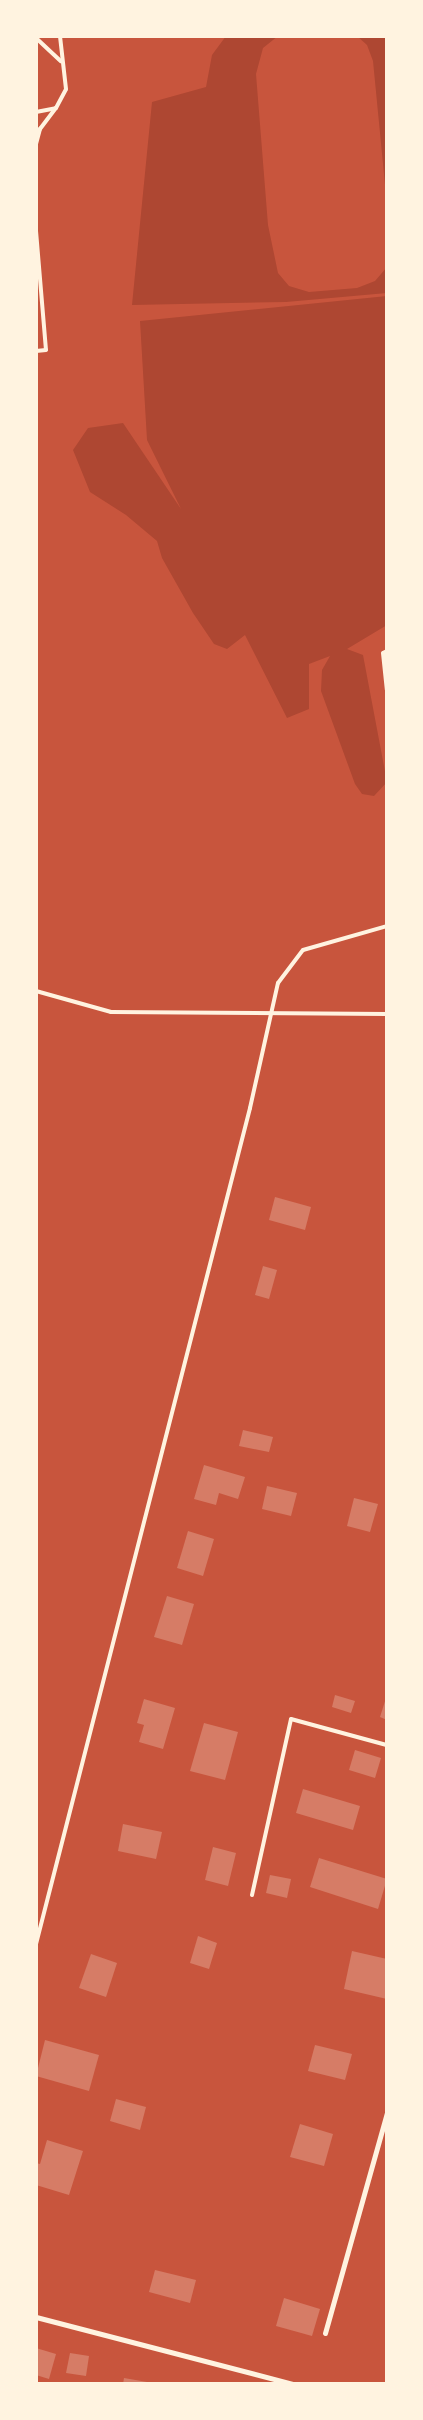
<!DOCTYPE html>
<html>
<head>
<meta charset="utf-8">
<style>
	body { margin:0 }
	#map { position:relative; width:423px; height:2420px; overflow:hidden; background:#c8553d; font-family:"Fira Sans Condensed",sans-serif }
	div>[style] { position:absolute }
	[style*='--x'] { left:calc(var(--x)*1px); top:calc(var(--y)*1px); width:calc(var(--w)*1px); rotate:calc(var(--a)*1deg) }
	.green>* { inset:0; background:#ae4732 }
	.building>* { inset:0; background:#d67c66 }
	.service>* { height:4px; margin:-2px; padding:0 2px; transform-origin:2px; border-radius:2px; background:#fff3e0 }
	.minor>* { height:5px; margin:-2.5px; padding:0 2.5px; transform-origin:2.5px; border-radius:2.5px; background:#fff3e0 }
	span { translate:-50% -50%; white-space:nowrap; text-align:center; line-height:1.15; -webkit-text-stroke:5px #fff3e0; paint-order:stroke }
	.frame { position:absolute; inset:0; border:38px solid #fff3e0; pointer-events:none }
</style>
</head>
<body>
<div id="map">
	<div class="green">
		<i style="clip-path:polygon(226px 36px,278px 36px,263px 48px,256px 74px,268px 225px,278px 273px,289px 286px,309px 292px,357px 288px,375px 281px,387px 267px,387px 293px,286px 302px,132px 305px,152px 102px,206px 87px,212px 55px)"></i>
		<i style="clip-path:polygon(357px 36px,387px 36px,387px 205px,373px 61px,367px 45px)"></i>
		<i style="clip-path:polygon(387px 296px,387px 625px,347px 649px,363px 655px,387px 782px,374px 796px,362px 794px,355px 784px,321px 691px,322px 670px,330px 656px,309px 664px,309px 709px,287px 718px,245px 635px,227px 649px,214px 644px,193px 613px,162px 558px,157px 541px,126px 515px,90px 492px,73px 450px,88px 428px,123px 423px,181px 509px,147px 440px,140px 321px)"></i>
	</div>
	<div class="building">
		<i style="clip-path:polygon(275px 1197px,311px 1207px,305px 1230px,269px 1220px)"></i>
		<i style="clip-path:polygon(263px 1266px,277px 1270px,269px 1299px,255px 1295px)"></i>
		<i style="clip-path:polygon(243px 1430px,273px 1437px,269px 1452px,239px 1446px)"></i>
		<i style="clip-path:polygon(204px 1465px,245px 1477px,238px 1499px,219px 1493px,216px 1505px,194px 1499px)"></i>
		<i style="clip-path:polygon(267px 1486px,297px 1493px,291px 1516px,262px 1509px)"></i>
		<i style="clip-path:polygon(354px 1498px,378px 1504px,370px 1532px,347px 1526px)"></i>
		<i style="clip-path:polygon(188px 1531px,214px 1539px,203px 1576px,177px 1568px)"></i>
		<i style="clip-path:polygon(167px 1596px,194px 1604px,182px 1645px,154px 1637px)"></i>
		<i style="clip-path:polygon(335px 1695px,355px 1701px,351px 1713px,332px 1707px)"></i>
		<i style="clip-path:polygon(387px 1695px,387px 1720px,380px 1717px)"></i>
		<i style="clip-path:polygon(144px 1699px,175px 1708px,163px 1749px,139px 1742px,144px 1725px,137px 1723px)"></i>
		<i style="clip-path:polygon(204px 1723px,238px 1732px,225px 1780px,190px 1771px)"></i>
		<i style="clip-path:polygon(355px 1750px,381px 1758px,375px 1778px,349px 1770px)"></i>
		<i style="clip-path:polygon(303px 1789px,360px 1806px,353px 1830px,296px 1813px)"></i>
		<i style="clip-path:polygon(123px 1824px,162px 1832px,156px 1859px,118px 1851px)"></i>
		<i style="clip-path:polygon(213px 1847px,236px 1853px,228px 1886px,205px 1880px)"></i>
		<i style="clip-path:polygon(319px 1858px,387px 1879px,378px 1909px,310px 1887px)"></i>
		<i style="clip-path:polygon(270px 1875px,291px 1879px,287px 1898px,266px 1893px)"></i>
		<i style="clip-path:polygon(198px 1936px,217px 1943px,209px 1969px,190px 1963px)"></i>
		<i style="clip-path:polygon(352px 1951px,387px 1959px,387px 1999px,344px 1989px)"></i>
		<i style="clip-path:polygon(91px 1954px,117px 1963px,106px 1997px,79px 1988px)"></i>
		<i style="clip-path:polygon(45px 2040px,99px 2055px,89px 2091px,36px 2076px)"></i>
		<i style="clip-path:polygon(315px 2045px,352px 2054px,345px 2080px,308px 2071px)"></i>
		<i style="clip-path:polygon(116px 2099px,146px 2107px,140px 2130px,110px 2121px)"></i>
		<i style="clip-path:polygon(300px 2124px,333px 2134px,324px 2166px,290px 2157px)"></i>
		<i style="clip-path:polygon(47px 2140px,83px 2151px,69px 2195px,36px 2185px,36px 2163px,40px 2164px)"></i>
		<i style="clip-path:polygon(155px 2270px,196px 2280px,190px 2303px,149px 2292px)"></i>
		<i style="clip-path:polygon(284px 2298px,320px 2309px,312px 2336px,276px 2326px)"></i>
		<i style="clip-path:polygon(36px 2348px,56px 2354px,49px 2379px,36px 2375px)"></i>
		<i style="clip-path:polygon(70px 2353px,89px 2356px,86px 2376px,66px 2373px)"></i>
		<i style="clip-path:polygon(124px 2378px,147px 2382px,147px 2384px,123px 2384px)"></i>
	</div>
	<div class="service">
		<i style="--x:36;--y:38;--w:34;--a:43"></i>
		<i style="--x:36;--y:112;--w:20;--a:-11"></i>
		<i style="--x:56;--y:108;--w:21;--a:-62"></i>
		<i style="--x:66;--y:89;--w:53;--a:-96.5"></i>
		<i style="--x:36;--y:144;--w:16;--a:-75"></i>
		<i style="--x:40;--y:129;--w:26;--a:-53"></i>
		<i style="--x:36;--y:231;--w:119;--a:85.2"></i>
		<i style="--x:46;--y:350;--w:10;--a:174"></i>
		<i style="--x:387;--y:651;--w:4;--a:153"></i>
		<i style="--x:383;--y:653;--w:37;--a:84"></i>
		<i style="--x:36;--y:991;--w:78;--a:15.6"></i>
		<i style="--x:111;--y:1012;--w:276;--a:0.4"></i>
		<i style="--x:252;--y:1895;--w:180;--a:-77.5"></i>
		<i style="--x:291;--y:1719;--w:99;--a:15.2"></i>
		<i style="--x:36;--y:1944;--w:863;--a:-75.64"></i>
		<i style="--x:250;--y:1108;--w:128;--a:-77.4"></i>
		<i style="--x:278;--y:983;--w:41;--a:-52.9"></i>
		<i style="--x:303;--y:950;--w:87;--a:-15.9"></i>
	</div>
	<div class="minor">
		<i style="--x:36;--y:2317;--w:267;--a:14.6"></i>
		<i style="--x:325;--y:2333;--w:230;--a:-74.3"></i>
	</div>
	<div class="frame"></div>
</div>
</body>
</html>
